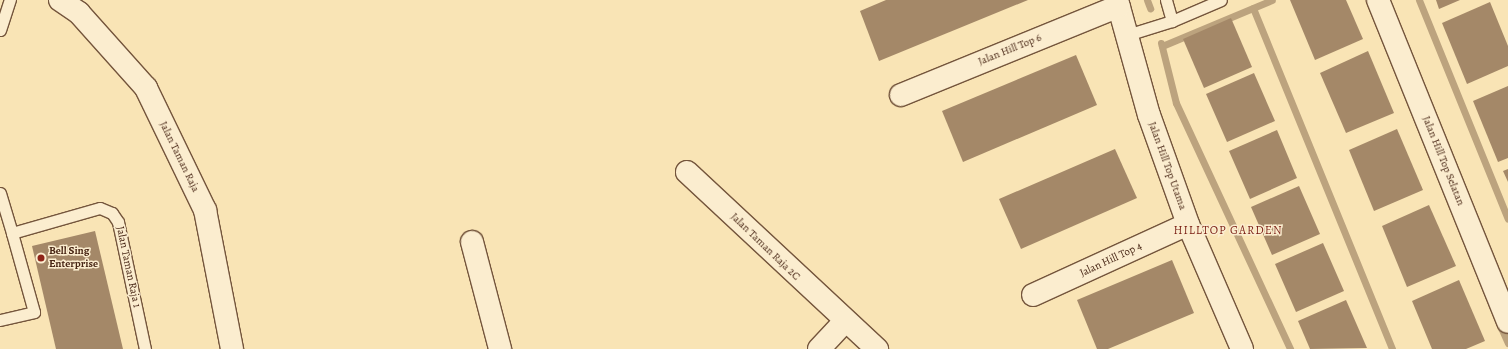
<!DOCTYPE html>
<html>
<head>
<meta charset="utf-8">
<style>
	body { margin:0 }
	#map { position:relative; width:1508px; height:349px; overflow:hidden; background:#f9e4b5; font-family:Alegreya,serif }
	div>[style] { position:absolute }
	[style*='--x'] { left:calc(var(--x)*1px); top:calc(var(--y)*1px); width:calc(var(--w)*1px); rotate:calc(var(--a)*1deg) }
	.stream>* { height:7px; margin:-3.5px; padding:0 3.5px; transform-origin:3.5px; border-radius:3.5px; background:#bca37e }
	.building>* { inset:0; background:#a48868 }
	.roads { filter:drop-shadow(1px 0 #74553c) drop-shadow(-1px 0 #74553c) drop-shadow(0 1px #74553c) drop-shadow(0 -1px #74553c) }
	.lane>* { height:11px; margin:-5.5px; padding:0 5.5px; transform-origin:5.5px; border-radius:5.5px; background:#fbedcf }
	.street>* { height:22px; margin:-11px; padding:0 11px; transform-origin:11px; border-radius:11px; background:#fbedcf }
	.dots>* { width:11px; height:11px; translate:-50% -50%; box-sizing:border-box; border:2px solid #fbedcf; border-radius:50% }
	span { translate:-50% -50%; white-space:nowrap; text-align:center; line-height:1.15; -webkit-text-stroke:3px #fbedcf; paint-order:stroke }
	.street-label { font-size:11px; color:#472514 }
	.poi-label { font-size:11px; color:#472514; font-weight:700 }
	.left { translate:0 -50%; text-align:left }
	.neighbourhood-label { font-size:12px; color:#7a1f14; letter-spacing:1px }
</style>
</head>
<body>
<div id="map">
	<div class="stream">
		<i style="--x:1147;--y:0;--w:9;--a:69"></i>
		<i style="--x:1419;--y:0;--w:236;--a:67.9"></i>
		<i style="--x:1253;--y:8;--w:368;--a:67.8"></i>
		<i style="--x:1161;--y:43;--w:62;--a:76"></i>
		<i style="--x:1176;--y:103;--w:271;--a:65.1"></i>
		<i style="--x:1162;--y:46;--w:119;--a:-22.7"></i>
		<i style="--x:1499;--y:323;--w:22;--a:66"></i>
	</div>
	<div class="building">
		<i style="clip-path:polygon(886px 0,1028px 0,879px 61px,860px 11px)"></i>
		<i style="clip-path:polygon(1290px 0,1346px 0,1363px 39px,1315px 60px)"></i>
		<i style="clip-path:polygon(1436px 0,1460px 0,1439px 9px)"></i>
		<i style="clip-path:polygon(1490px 2px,1508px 46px,1508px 66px,1467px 84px,1442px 23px)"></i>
		<i style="clip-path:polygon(1231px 18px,1252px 67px,1204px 88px,1183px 39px)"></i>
		<i style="clip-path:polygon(1368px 51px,1394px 113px,1346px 133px,1320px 73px)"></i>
		<i style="clip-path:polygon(1076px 55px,1097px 105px,963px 162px,942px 111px)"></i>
		<i style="clip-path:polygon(1254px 73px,1275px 121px,1227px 142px,1206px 94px)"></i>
		<i style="clip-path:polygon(1508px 86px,1508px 158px,1498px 162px,1473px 101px)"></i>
		<i style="clip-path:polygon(1397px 129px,1423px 190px,1374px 211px,1349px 150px)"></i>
		<i style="clip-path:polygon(1277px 130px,1297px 178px,1250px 199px,1229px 151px)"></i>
		<i style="clip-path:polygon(1115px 149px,1137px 198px,1021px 249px,999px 199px)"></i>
		<i style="clip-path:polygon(1508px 169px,1508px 182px,1503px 171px)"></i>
		<i style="clip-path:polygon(1299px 186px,1320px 234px,1272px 255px,1251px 207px)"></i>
		<i style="clip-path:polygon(1429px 205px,1456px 266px,1407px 287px,1382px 226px)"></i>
		<i style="clip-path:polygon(95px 231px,123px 349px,56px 349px,32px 246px)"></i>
		<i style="clip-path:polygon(1323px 243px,1344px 291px,1296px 312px,1275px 264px)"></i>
		<i style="clip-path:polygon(1172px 260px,1194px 313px,1108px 349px,1097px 349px,1077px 300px)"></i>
		<i style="clip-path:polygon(1459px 280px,1485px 341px,1466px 349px,1432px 349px,1412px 301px)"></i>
		<i style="clip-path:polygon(1346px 300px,1367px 348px,1310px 349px,1298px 321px)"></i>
	</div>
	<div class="roads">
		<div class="lane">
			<i style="--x:1166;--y:0;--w:22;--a:74"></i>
			<i style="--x:1172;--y:21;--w:53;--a:-23.2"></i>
			<i style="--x:0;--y:30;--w:32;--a:-72"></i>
			<i style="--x:1127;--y:35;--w:47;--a:-17.3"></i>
			<i style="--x:0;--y:193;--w:42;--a:73.3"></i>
			<i style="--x:12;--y:233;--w:91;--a:-15.9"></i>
			<i style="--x:100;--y:208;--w:13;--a:23"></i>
			<i style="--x:112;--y:213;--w:11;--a:56"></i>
			<i style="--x:118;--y:222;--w:130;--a:78"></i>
			<i style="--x:0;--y:320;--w:35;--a:-13"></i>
			<i style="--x:34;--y:312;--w:82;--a:-105.6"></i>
		</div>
		<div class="street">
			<i style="--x:60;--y:0;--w:23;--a:34"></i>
			<i style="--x:79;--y:13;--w:101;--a:48.2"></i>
			<i style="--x:146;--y:88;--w:136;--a:64.2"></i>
			<i style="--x:205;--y:210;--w:142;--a:79"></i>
			<i style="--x:1117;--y:0;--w:119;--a:74.5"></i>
			<i style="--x:1149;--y:115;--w:116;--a:70.3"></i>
			<i style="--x:1188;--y:224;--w:136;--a:66.6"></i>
			<i style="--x:1378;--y:0;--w:347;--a:68"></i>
			<i style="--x:901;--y:95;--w:235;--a:-22.2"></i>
			<i style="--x:687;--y:172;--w:260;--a:43"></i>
			<i style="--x:472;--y:242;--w:111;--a:75.3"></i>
			<i style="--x:1033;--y:295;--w:170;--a:-24.6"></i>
			<i style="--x:819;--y:349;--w:37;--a:-47"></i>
		</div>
	</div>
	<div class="dots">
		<i style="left:41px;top:258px;background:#8f2418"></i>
	</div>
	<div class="street-label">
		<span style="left:1010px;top:50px;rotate:-22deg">Jalan Hill Top 6</span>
		<span style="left:179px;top:157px;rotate:64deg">Jalan Taman Raja</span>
		<span style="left:1443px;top:161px;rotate:68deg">Jalan Hill Top Selatan</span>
		<span style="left:1167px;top:166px;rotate:70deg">Jalan Hill Top Utama</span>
		<span style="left:765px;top:247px;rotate:44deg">Jalan Taman Raja 2C</span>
		<span style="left:1111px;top:260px;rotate:-25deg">Jalan Hill Top 4</span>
		<span style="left:128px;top:267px;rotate:78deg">Jalan Taman Raja 1</span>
	</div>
	<div class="poi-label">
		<span class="left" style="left:49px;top:258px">Bell Sing<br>Enterprise</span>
	</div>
	<div class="neighbourhood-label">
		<span style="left:1228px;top:231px">HILLTOP GARDEN</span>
	</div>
</div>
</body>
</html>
